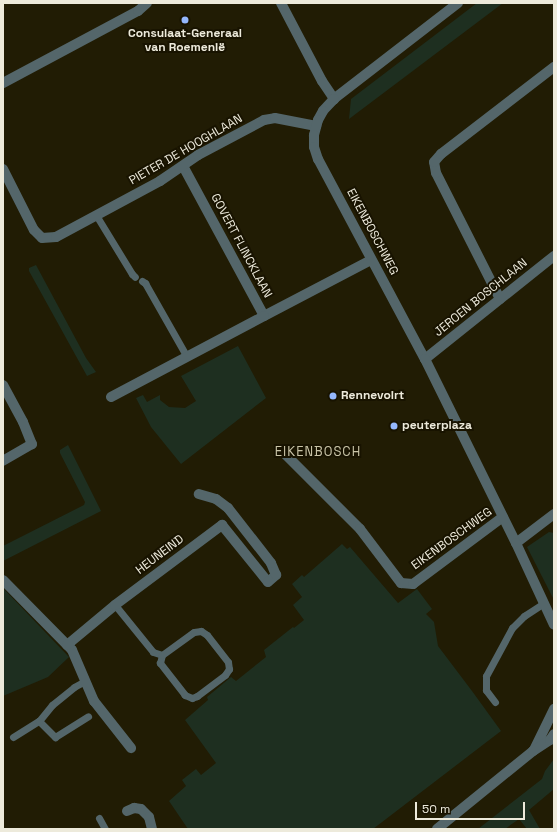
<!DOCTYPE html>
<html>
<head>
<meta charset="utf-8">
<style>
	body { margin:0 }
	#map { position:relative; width:557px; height:832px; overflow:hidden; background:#211c04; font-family:"Space Grotesk",sans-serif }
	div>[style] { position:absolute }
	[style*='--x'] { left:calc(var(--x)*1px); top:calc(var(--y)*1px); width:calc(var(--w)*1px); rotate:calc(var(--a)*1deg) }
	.green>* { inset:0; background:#1e2f20 }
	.service>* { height:7px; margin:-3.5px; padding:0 3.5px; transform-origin:3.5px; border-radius:3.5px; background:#54666a }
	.minor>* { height:10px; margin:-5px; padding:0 5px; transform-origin:5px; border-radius:5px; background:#54666a }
	.tertiary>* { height:10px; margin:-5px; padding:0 5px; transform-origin:5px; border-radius:5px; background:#54666a }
	.dots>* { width:11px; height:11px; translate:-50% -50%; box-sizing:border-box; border:2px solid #181300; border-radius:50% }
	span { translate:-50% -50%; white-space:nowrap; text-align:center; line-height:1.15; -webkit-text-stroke:4px #181300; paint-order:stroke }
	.poi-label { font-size:12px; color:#edeadb; font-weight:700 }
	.left { translate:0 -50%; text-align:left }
	.street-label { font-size:12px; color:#edeadb }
	.neighbourhood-label { font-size:13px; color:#c9c4a7; letter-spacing:1px }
	.frame { position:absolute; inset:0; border:4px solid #edeadb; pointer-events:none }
	.scale { position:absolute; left:415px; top:802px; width:110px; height:18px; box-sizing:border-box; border:2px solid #edeadb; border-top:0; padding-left:5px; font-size:12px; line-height:14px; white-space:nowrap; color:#edeadb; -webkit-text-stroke:3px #181300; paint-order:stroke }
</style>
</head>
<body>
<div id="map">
	<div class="green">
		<i style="clip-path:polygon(477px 3px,503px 3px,349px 119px,351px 99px)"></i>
		<i style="clip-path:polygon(36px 265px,86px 358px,96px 372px,87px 376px,29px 271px,29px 268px)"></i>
		<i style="clip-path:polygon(238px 346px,266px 398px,181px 464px,151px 427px,136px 398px,143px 395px,147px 402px,160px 395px,160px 400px,169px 407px,185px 408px,196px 401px,181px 376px)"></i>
		<i style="clip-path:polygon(68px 445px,101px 511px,3px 561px,3px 546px,84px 505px,85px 502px,60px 453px,60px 450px)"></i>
		<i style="clip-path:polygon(549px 532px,554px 533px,554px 600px,527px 547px)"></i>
		<i style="clip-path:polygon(342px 544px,347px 549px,350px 547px,398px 603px,417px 589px,432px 609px,426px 614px,434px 622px,438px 646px,472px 691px,501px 731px,373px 829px,188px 829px,169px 801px,186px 786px,182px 780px,196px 769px,201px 775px,216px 763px,185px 720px,208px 700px,207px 697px,231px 677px,236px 681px,266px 657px,264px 650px,293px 627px,294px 628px,304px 620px,293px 605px,302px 597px,292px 584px,302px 575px,304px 577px)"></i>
		<i style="clip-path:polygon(3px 588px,69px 657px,48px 677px,3px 696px)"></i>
		<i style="clip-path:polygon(554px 759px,554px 789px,529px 810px,540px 829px,527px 829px,519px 819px,505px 829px,478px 829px,542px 779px,545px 771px)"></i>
	</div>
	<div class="service">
		<i style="--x:96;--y:215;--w:69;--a:58.6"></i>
		<i style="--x:132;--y:274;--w:4;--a:45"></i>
		<i style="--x:142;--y:281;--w:4;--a:34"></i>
		<i style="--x:145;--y:283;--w:85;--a:60.4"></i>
		<i style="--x:115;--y:605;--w:60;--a:51"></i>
		<i style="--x:153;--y:652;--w:9;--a:18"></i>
		<i style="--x:201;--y:631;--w:7;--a:34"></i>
		<i style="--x:207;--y:635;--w:34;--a:52"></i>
		<i style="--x:228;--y:662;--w:7;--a:82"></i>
		<i style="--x:229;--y:669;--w:7;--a:124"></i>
		<i style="--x:225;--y:675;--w:35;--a:143"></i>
		<i style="--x:197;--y:696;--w:5;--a:158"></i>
		<i style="--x:192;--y:698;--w:8;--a:-157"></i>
		<i style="--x:185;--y:695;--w:41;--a:-128"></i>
		<i style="--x:160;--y:663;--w:8;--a:-76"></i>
		<i style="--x:162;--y:655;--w:39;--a:-36"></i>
		<i style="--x:194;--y:632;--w:7;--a:-8"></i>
		<i style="--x:495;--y:702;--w:15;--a:-127"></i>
		<i style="--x:486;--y:690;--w:14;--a:-90"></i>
		<i style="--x:486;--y:676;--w:55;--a:-61.6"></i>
		<i style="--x:512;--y:628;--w:17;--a:-45"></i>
		<i style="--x:524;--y:616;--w:24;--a:-33"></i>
		<i style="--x:39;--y:721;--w:23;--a:45"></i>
		<i style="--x:55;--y:737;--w:39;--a:-32"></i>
		<i style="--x:13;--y:737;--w:31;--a:-32"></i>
		<i style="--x:39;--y:721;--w:21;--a:-51"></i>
		<i style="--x:52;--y:705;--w:28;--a:-39"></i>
		<i style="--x:74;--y:687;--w:13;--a:-29"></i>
		<i style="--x:99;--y:818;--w:13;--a:61"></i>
	</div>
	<div class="minor">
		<i style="--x:281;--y:3;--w:88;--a:62.3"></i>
		<i style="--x:322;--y:81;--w:22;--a:56"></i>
		<i style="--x:3;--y:83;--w:153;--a:-28.1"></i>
		<i style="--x:138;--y:11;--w:12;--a:-42"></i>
		<i style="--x:183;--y:166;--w:170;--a:61.6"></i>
		<i style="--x:264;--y:316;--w:121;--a:-27.6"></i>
		<i style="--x:3;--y:169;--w:68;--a:63.1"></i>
		<i style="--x:34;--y:230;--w:11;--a:45"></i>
		<i style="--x:42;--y:238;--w:14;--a:-4"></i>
		<i style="--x:56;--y:237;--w:118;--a:-28.3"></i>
		<i style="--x:160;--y:181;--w:46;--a:-34.4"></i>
		<i style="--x:198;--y:155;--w:75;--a:-27.9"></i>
		<i style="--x:264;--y:120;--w:11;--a:-10"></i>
		<i style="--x:275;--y:118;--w:42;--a:11"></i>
		<i style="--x:500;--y:299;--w:141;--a:-116.9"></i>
		<i style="--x:436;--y:173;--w:11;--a:-100"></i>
		<i style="--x:434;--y:162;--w:11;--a:-49"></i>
		<i style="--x:441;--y:154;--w:143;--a:-37.6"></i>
		<i style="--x:425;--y:359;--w:165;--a:-38.6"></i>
		<i style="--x:3;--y:385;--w:42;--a:61.6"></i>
		<i style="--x:23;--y:422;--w:24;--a:68"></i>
		<i style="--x:32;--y:444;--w:34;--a:150"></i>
		<i style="--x:111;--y:397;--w:173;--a:-27.9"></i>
		<i style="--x:283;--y:452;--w:109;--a:45"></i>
		<i style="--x:360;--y:529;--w:68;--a:52.8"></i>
		<i style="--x:401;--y:583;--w:12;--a:5"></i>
		<i style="--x:413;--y:584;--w:112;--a:-36.7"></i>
		<i style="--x:516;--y:543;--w:48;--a:-37.3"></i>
		<i style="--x:3;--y:580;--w:98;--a:45.4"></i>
		<i style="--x:72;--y:650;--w:56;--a:66.7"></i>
		<i style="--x:94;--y:701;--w:60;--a:51.8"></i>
		<i style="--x:67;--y:645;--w:62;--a:-39.8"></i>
		<i style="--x:115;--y:605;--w:134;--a:-36.8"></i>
		<i style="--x:222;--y:525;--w:73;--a:51.1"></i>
		<i style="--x:268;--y:582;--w:11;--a:-41"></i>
		<i style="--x:276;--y:575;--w:13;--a:-113"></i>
		<i style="--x:271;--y:563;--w:70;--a:-128"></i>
		<i style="--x:228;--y:508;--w:15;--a:-143"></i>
		<i style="--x:216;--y:499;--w:18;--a:-164"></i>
		<i style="--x:127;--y:811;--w:8;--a:-23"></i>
		<i style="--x:134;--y:808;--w:7;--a:8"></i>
		<i style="--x:141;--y:809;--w:11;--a:45"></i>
		<i style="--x:149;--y:817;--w:12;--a:76"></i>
	</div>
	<div class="tertiary">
		<i style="--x:458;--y:3;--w:157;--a:142.3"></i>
		<i style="--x:334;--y:99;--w:16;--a:133"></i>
		<i style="--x:323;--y:111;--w:10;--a:119"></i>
		<i style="--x:318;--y:120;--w:16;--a:105"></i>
		<i style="--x:314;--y:135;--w:12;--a:90"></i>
		<i style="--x:314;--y:147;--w:13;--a:72"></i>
		<i style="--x:318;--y:159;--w:227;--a:61.9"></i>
		<i style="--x:425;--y:359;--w:205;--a:63.7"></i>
		<i style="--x:516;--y:543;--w:90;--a:65.1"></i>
		<i style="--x:534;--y:750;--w:46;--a:-64"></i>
		<i style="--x:437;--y:829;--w:124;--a:-39.1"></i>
		<i style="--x:533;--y:751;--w:20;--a:-33"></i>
		<i style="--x:550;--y:740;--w:7;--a:-56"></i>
	</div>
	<div class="dots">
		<i style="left:185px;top:20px;background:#94b7fd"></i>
		<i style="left:333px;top:396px;background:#94b7fd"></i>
		<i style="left:394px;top:426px;background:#94b7fd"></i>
	</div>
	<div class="poi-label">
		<span style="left:185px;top:41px">Consulaat-Generaal<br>van Roemenië</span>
		<span class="left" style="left:341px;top:396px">Rennevoirt</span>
		<span class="left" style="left:402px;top:426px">peuterplaza</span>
	</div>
	<div class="street-label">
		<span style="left:186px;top:150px;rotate:-30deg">PIETER DE HOOGHLAAN</span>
		<span style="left:372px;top:232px;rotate:62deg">EIKENBOSCHWEG</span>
		<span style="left:241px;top:246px;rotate:62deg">GOVERT FLINCKLAAN</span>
		<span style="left:481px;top:298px;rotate:-39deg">JEROEN BOSCHLAAN</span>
		<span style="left:452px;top:539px;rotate:-36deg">EIKENBOSCHWEG</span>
		<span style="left:160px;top:555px;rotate:-37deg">HEUNEIND</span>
	</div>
	<div class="neighbourhood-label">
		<span style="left:318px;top:452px">EIKENBOSCH</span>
	</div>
	<div class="frame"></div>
	<div class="scale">50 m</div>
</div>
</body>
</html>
